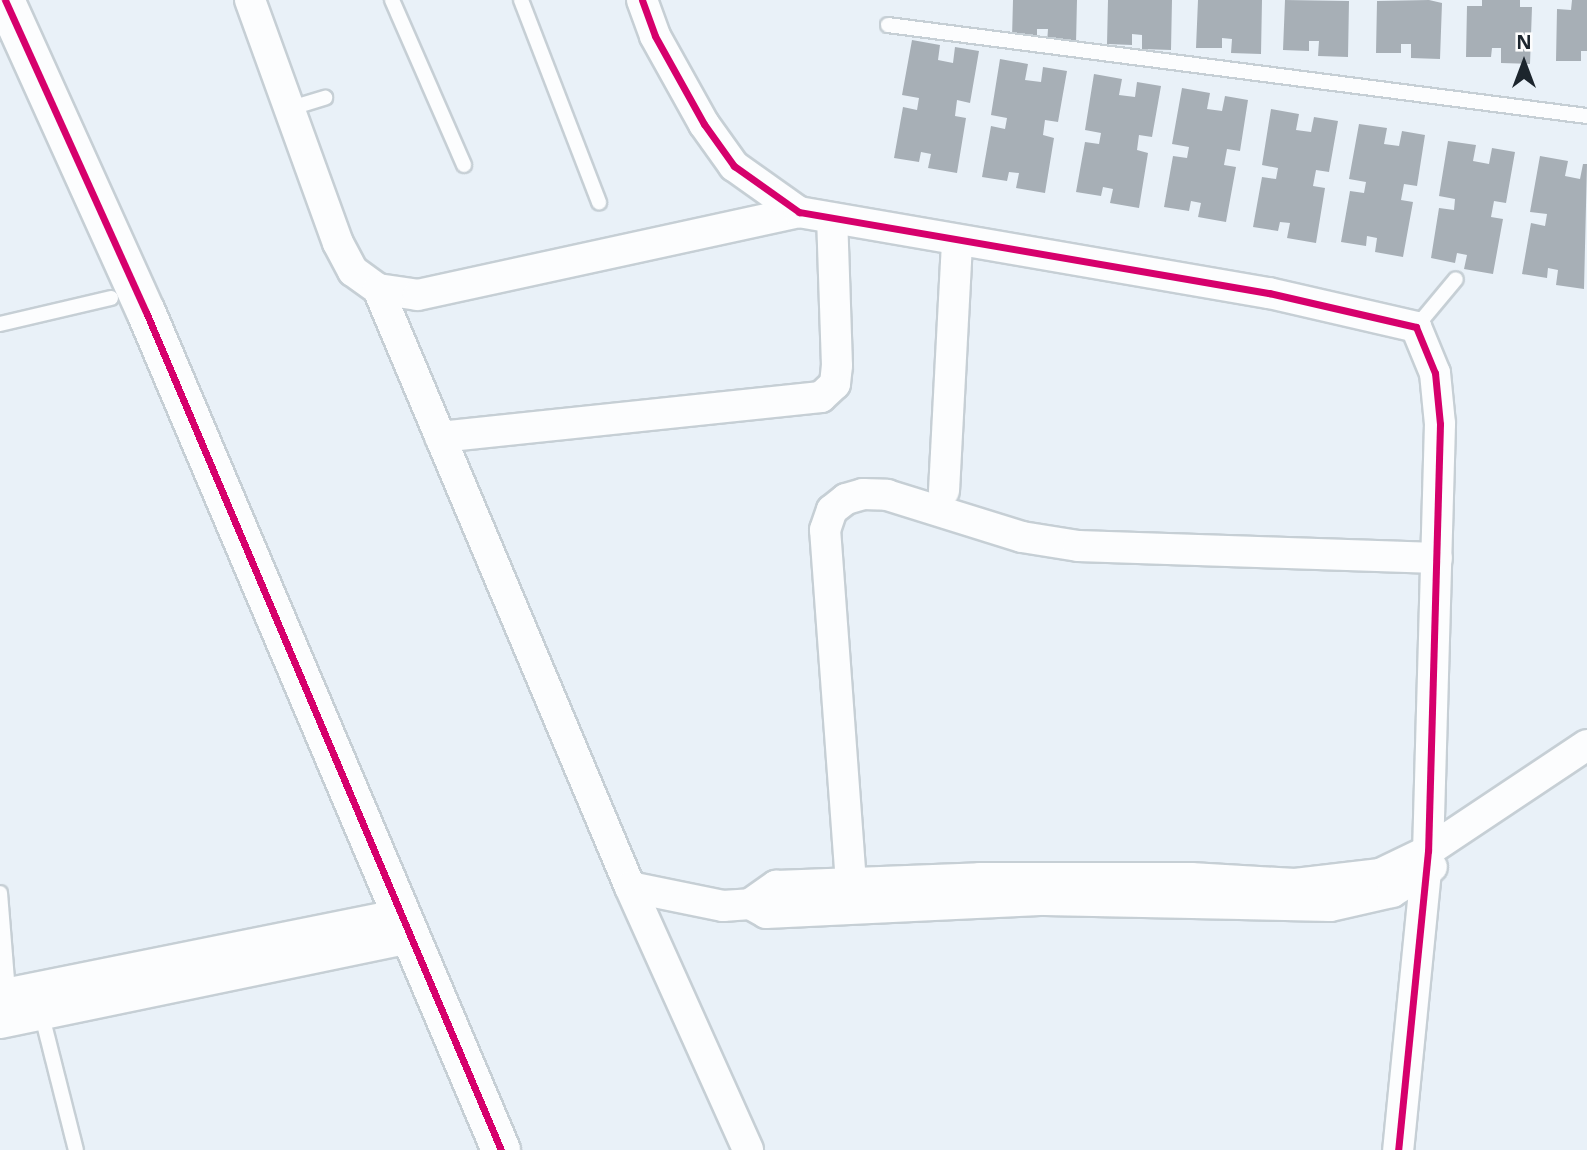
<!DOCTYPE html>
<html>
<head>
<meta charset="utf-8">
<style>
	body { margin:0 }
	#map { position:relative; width:1587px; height:1150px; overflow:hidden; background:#e9f1f8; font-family:"Noto Sans",sans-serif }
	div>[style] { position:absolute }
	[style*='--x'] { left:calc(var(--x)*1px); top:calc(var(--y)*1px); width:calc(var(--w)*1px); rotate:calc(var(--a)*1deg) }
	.building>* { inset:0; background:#a7afb6 }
	.roads { filter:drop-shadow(2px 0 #c6cfd5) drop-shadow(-2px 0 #c6cfd5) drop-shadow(0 2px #c6cfd5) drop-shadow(0 -2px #c6cfd5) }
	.lane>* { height:14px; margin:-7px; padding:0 7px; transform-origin:7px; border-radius:7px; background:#fcfdfe }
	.street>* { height:30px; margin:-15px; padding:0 15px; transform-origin:15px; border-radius:15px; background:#fcfdfe }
	.secondary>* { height:38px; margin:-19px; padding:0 19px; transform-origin:19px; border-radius:19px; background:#fcfdfe }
	.cycleway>* { height:7px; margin:-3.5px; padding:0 3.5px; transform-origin:3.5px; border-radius:3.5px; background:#d6006c }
	span { translate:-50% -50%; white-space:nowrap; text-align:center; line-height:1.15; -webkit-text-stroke:7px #fdfdfd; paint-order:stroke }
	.north { position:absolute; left:1489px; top:28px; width:70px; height:70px; -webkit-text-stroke:5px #fdfdfd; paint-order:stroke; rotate:0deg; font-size:19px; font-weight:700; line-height:28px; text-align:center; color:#1c252d }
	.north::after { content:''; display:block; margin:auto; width:24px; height:32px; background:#1c252d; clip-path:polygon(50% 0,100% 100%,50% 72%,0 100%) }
</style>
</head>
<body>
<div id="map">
	<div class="building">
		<i style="clip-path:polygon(1013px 0,1077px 0,1076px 44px,1047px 43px,1048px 29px,1037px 29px,1037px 38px,1012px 38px)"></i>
		<i style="clip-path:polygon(1108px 0,1172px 0,1171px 50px,1142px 49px,1142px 35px,1132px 34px,1132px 45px,1107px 44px)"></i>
		<i style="clip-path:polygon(1198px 0,1262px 0,1261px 54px,1231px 53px,1232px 39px,1222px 38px,1222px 48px,1196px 48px)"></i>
		<i style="clip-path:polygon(1285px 0,1349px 1px,1348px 57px,1318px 56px,1319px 41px,1309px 41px,1309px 51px,1283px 50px)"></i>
		<i style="clip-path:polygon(1429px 0,1442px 3px,1440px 59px,1411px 58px,1411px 44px,1401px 44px,1401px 53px,1376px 53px,1377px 1px)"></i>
		<i style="clip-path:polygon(1482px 0,1520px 0,1520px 7px,1532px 7px,1530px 64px,1501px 63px,1501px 48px,1492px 48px,1491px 57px,1466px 57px,1467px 6px,1482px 6px)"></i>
		<i style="clip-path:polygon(1572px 0,1587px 0,1587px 51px,1581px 51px,1581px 61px,1556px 61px,1557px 9px,1571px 10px)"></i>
		<i style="clip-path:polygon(912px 40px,940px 45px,938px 60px,953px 63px,955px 47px,979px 51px,970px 103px,957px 100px,955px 116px,966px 118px,957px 173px,928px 168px,931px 154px,921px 152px,919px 162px,894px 158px,903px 107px,917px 110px,919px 98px,902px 95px)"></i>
		<i style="clip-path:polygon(1000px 59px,1028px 64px,1025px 80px,1041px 82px,1043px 67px,1067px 71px,1058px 122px,1045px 120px,1043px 135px,1054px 138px,1045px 193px,1016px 188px,1019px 173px,1009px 172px,1007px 181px,982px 177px,991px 126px,1005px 129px,1007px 118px,991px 115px)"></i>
		<i style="clip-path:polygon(1094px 74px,1122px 79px,1119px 95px,1135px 97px,1137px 82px,1161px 86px,1152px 137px,1139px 135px,1137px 150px,1148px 153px,1139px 208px,1110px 203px,1113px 189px,1103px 187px,1101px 196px,1076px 192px,1085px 142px,1099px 144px,1101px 133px,1085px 130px)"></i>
		<i style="clip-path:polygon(1182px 88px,1210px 93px,1207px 109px,1222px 111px,1225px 96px,1248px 100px,1240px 151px,1227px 149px,1224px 165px,1236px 167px,1226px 222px,1198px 217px,1201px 203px,1191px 201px,1189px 211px,1164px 207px,1173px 156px,1187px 158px,1189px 147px,1172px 144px)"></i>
		<i style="clip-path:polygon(1271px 109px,1299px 114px,1296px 130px,1311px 132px,1314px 117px,1338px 121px,1329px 172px,1316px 170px,1313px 186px,1325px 188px,1316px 243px,1287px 238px,1290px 223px,1280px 222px,1278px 231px,1253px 227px,1262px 177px,1276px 179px,1278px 168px,1262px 165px)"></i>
		<i style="clip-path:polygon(1359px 124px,1387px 128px,1384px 144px,1399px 146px,1402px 131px,1425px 135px,1417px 186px,1404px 184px,1401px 200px,1413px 202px,1403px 257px,1375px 252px,1377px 238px,1367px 236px,1366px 246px,1341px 242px,1350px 191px,1364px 193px,1366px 182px,1349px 179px)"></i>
		<i style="clip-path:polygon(1448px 141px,1476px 145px,1473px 161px,1489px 164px,1492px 148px,1515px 152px,1506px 203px,1494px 201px,1491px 217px,1503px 219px,1493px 274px,1464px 269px,1467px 255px,1457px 253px,1455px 263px,1431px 258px,1439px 208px,1454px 210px,1455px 199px,1439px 196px)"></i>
		<i style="clip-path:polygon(1540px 156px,1568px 161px,1565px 176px,1580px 179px,1583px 164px,1587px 164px,1584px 289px,1556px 285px,1558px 270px,1548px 268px,1547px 278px,1522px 274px,1531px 223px,1545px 226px,1547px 214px,1530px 212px)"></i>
	</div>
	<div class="roads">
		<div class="lane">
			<i style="--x:392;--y:0;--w:180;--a:66.4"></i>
			<i style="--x:521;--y:0;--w:217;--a:68.9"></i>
			<i style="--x:888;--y:25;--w:705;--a:7.42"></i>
			<i style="--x:288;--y:109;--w:39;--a:-17"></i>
			<i style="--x:0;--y:324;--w:114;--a:-13.2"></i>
			<i style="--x:1416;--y:327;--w:62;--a:-50.2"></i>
			<i style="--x:0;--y:893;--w:100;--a:85.4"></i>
			<i style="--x:42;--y:1016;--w:138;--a:75.8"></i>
		</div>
		<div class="street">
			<i style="--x:250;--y:0;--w:258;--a:70.1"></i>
			<i style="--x:338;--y:243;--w:32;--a:62"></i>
			<i style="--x:353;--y:271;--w:31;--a:36"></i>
			<i style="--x:378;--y:289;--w:40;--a:8.5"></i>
			<i style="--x:418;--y:295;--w:390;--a:-12.3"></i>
			<i style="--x:642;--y:0;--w:38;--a:70"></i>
			<i style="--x:655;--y:36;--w:101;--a:60.9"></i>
			<i style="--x:704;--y:124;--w:52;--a:54.5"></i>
			<i style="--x:734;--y:166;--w:80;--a:35.3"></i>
			<i style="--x:799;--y:212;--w:477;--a:9.8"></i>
			<i style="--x:1269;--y:293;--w:151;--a:13"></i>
			<i style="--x:1416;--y:327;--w:50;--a:67.6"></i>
			<i style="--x:1435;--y:373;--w:51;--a:84.4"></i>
			<i style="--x:1440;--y:424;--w:427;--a:91.6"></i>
			<i style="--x:1428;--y:851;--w:301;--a:95.7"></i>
			<i style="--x:378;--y:289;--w:649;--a:67.15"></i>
			<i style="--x:630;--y:887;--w:288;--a:65.8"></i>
			<i style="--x:440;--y:437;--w:383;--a:-6"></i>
			<i style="--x:821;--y:397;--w:19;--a:-43"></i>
			<i style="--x:835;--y:384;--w:18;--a:-84"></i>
			<i style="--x:837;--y:366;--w:147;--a:-91.9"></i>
			<i style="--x:944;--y:491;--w:250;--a:-87"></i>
			<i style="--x:851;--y:883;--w:354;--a:-94.2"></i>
			<i style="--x:825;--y:530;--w:21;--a:-71"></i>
			<i style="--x:832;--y:510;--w:18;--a:-38"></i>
			<i style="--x:846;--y:499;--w:18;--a:-16"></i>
			<i style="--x:863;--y:494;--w:24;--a:2"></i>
			<i style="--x:887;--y:495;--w:141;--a:17.3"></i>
			<i style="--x:1022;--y:537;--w:57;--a:9.1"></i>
			<i style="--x:1078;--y:546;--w:359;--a:1.9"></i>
			<i style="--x:630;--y:887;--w:95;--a:11.5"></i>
			<i style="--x:723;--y:906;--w:27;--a:-4"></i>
			<i style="--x:750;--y:904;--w:32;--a:-35"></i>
			<i style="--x:776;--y:886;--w:204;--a:-2.2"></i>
			<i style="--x:980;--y:878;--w:211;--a:0"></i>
			<i style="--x:1191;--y:878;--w:104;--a:3.3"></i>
			<i style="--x:1295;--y:884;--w:86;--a:-6.7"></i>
			<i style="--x:1380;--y:874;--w:53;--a:-25.6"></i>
			<i style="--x:1428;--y:851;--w:191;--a:-33.7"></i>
			<i style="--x:750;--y:904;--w:18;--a:29"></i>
			<i style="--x:766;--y:913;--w:279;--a:-2.7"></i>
			<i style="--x:1045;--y:900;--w:285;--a:1.2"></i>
			<i style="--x:1330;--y:906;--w:64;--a:-12.7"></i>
			<i style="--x:1392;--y:892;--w:47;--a:-32"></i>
			<i style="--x:0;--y:995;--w:409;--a:-11.4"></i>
			<i style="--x:0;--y:1023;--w:421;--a:-11.7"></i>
		</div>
		<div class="secondary">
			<i style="--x:5;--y:0;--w:342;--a:65.7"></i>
			<i style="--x:146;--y:312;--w:910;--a:67.04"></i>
		</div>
	</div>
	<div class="cycleway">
		<i style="--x:5;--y:0;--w:342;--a:65.7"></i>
		<i style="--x:146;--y:312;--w:910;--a:67.04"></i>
		<i style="--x:642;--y:0;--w:38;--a:70"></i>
		<i style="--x:655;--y:36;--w:101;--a:60.9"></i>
		<i style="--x:704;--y:124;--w:52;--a:54.5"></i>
		<i style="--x:734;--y:166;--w:80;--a:35.3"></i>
		<i style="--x:799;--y:212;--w:477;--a:9.8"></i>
		<i style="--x:1269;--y:293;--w:151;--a:13"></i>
		<i style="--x:1416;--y:327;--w:50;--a:67.6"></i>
		<i style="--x:1435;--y:373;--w:51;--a:84.4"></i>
		<i style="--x:1440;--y:424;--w:427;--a:91.6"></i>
		<i style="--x:1428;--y:851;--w:301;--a:95.7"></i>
	</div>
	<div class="north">N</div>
</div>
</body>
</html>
